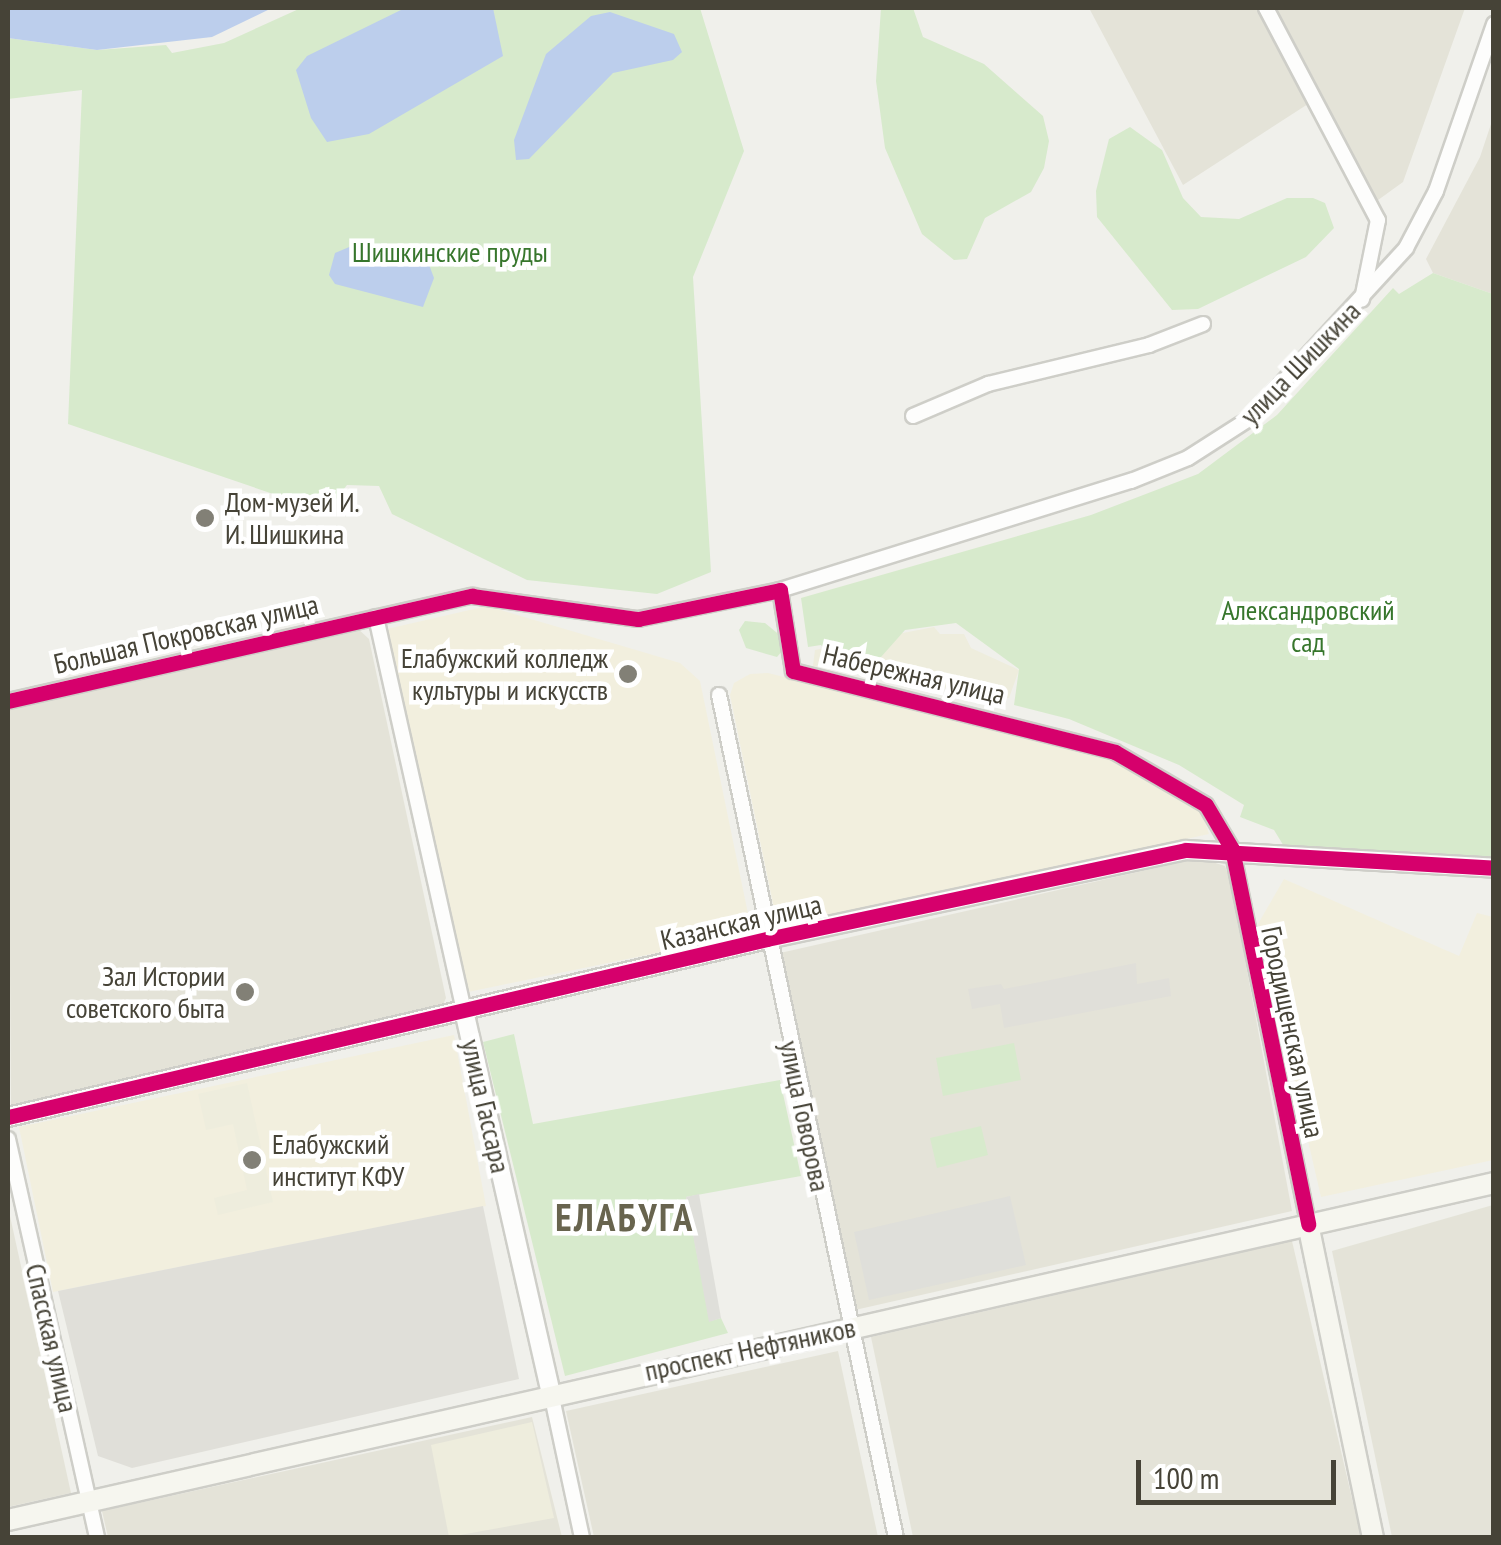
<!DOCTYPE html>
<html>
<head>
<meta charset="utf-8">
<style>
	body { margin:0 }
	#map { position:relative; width:1501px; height:1545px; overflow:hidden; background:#f0f0eb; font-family:"PT Sans Narrow",sans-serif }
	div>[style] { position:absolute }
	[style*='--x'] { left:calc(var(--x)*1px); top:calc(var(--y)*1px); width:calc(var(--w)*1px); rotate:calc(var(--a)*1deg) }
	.residential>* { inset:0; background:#e4e3d8 }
	.commercial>* { inset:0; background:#f2efde }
	.industrial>* { inset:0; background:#e0dfd9 }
	.education>* { inset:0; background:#eeeddd }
	.green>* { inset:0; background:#d7eacc }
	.parking>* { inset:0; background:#dfdfda }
	.water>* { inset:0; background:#bcceec }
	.roads { filter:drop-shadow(2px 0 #cecec8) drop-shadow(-2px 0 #cecec8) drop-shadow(0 2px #cecec8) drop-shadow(0 -2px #cecec8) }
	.minor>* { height:14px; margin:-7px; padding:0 7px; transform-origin:7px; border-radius:7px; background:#fdfdfc }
	.tertiary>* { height:18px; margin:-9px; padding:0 9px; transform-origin:9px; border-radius:9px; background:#fdfdfc }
	.secondary>* { height:20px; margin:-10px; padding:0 10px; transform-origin:10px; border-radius:10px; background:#f6f6ef }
	.cycleway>* { height:15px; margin:-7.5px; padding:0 7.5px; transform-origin:7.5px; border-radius:7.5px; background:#d6006c }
	.dots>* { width:28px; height:28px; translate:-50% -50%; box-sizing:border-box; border:5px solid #fff; border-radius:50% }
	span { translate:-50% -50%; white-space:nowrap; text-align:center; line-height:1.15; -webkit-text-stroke:9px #fff; paint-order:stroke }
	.park-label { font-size:28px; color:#37762c }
	.street-label { font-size:28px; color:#464337 }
	.poi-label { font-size:28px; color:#464337 }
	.left { translate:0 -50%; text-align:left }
	.right { translate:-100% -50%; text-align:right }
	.district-label { font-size:38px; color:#68644e; font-weight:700; letter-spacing:2.5px }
	.frame { position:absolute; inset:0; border:10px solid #464337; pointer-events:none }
	.scale { position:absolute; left:1136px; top:1460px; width:200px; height:45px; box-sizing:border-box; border:5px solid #464337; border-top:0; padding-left:12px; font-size:30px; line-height:35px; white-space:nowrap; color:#464337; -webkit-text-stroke:8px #fff; paint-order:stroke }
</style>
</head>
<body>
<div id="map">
	<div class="residential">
		<i style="clip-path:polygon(1089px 8px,1465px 8px,1403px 182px,1367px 208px,1308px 104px,1183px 185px)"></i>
		<i style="clip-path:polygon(1493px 118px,1493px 294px,1433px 273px,1426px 259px,1480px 157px)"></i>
		<i style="clip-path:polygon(356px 627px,369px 639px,446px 998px,441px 1009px,11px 1106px,8px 706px)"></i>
		<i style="clip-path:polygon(1200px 858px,1225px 866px,1230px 880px,1292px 1211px,855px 1310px,780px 953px)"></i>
		<i style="clip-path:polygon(1493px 1205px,1493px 1537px,1392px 1537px,1332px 1251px)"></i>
		<i style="clip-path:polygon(8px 1207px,71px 1493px,8px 1507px)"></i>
		<i style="clip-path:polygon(1292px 1241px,1361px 1537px,913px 1537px,871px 1337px)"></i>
		<i style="clip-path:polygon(838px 1351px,878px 1537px,594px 1537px,566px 1411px)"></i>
		<i style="clip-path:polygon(532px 1417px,562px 1537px,108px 1537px,102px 1511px)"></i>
	</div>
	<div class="commercial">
		<i style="clip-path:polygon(487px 606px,680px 663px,700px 681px,752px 933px,468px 992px,387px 629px)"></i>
		<i style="clip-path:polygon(768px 673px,1112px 760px,1163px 782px,1200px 808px,1209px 834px,778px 928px,730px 695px,734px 683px,750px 674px)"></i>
		<i style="clip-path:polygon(1284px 879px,1459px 956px,1477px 913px,1493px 917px,1493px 1160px,1321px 1197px,1258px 924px)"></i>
		<i style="clip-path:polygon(454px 1035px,486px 1206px,53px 1292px,19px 1127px)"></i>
	</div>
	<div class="industrial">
		<i style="clip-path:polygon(1136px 963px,1137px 984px,1169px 978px,1171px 996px,1004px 1028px,1000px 1004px,972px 1009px,968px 989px,1001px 984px,1004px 989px)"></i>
		<i style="clip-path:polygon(483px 1206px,519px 1379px,132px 1468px,98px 1456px,58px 1291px)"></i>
	</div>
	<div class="education">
		<i style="clip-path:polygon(934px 627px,940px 634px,964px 634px,971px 648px,1019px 670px,1009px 698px,813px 666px,815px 650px)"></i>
		<i style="clip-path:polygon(247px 1083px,273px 1202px,218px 1215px,214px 1198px,247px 1190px,233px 1124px,206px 1130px,198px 1094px)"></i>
		<i style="clip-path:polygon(532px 1422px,554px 1518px,449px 1537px,431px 1445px)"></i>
	</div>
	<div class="green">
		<i style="clip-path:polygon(301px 8px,700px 8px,744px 151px,693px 277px,711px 572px,657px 594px,527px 580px,392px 514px,379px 486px,347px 485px,326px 512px,68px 424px,82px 90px,8px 99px,8px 38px,97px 50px,166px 45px,172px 53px,224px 43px)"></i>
		<i style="clip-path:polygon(881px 8px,913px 8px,923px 37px,984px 64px,1043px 116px,1049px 141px,1044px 168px,1031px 192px,985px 218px,967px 259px,954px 260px,922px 234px,885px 148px,876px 81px)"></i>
		<i style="clip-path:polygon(1130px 127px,1162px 150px,1183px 198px,1201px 217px,1239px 219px,1287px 198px,1313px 198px,1325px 203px,1334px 228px,1306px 257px,1198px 309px,1172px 310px,1097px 217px,1096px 191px,1109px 139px)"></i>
		<i style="clip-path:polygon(1433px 273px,1493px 294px,1493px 864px,1285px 848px,1274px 830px,1240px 817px,1244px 805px,1179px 765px,1069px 719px,1014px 705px,1019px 669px,956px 623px,905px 630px,881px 657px,857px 665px,831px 659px,821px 645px,808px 647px,801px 598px,1091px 515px,1198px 474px,1277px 415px,1393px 288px,1399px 294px)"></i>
		<i style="clip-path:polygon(745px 621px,765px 623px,782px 637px,783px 650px,777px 657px,746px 648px,739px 630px)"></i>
		<i style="clip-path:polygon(514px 1034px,533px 1124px,780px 1080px,801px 1176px,686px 1197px,710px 1321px,721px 1318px,728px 1333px,565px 1376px,483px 1042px)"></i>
		<i style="clip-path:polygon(1014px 1043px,1021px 1080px,943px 1096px,936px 1058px)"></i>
		<i style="clip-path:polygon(981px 1126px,988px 1155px,937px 1168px,930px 1138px)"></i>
	</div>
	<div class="parking">
		<i style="clip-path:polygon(699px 1194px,721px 1318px,709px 1322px,686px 1197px)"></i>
		<i style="clip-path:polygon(1010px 1196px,1026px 1265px,869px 1300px,854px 1232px)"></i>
	</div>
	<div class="water">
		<i style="clip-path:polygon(8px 8px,272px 8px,212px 37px,97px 50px,8px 38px)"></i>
		<i style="clip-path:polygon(405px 8px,493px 8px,503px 56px,369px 134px,327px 142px,311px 118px,296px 70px,307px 56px)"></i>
		<i style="clip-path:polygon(610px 12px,674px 34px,682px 52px,673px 60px,613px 73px,529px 159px,516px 160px,514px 140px,546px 54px,591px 16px)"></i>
		<i style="clip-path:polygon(354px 245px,428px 262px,434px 278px,423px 307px,335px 284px,329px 275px,335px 253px)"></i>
	</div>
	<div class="roads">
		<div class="minor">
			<i style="--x:1266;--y:8;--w:240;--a:62.2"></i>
			<i style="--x:1378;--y:220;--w:81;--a:101.4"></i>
			<i style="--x:913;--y:416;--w:82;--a:-23.1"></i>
			<i style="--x:988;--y:384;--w:166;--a:-13.6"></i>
			<i style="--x:1149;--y:345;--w:58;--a:-21.3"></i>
			<i style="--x:780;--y:590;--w:368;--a:-17.3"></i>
			<i style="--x:1131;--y:481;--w:61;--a:-22"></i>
			<i style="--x:1188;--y:458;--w:72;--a:-32.6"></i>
			<i style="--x:1249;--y:419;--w:232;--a:-47.4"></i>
			<i style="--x:1406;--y:248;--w:64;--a:-62.2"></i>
			<i style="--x:1436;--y:191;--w:177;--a:-70.8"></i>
			<i style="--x:376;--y:617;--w:408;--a:77.4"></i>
			<i style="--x:719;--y:695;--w:861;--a:78.14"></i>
			<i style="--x:8;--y:701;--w:476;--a:-12.8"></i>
			<i style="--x:472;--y:596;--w:168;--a:7.9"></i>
			<i style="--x:638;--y:619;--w:145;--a:-11.5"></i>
			<i style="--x:780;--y:590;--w:82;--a:80.9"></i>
			<i style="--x:793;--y:671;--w:332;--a:14.1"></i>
			<i style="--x:1115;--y:752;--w:105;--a:30.2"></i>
			<i style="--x:1206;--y:805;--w:51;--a:59.4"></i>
			<i style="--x:1232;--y:849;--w:383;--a:78.5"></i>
			<i style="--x:8;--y:1139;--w:409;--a:77.4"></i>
			<i style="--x:551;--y:1393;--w:148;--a:77.9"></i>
		</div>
		<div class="tertiary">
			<i style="--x:465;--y:1015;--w:388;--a:77.2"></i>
			<i style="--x:8;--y:1117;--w:780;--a:-13.2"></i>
			<i style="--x:767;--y:939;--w:428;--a:-12"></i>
			<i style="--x:1186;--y:850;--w:309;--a:3.3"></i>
		</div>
		<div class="secondary">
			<i style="--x:1308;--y:1224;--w:321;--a:78.3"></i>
			<i style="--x:8;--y:1520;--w:1524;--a:-12.78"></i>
		</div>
	</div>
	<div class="cycleway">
		<i style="--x:8;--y:701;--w:476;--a:-12.8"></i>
		<i style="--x:472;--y:596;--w:168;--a:7.9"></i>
		<i style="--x:638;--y:619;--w:145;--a:-11.5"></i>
		<i style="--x:780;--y:590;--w:82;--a:80.9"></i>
		<i style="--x:793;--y:671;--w:332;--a:14.1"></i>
		<i style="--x:1115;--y:752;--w:105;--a:30.2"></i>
		<i style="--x:1206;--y:805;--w:51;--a:59.4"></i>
		<i style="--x:1232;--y:849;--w:383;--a:78.5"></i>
		<i style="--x:8;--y:1117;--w:780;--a:-13.2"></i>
		<i style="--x:767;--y:939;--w:428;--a:-12"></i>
		<i style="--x:1186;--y:850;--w:309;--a:3.3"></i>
	</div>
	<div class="dots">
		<i style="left:205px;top:518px;background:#828076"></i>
		<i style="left:628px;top:674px;background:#828076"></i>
		<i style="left:245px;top:992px;background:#828076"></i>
		<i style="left:252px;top:1160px;background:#828076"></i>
	</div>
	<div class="park-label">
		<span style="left:450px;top:252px">Шишкинские пруды</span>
		<span style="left:1308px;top:626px">Александровский<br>сад</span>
	</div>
	<div class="street-label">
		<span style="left:1300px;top:363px;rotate:-46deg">улица Шишкина</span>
		<span style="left:186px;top:634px;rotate:-13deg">Большая Покровская улица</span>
		<span style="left:914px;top:674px;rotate:13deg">Набережная улица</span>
		<span style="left:741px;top:922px;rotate:-13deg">Казанская улица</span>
		<span style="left:1293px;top:1032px;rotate:78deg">Городищенская улица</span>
		<span style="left:486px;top:1106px;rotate:77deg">улица Гассара</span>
		<span style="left:805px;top:1116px;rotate:78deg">улица Говорова</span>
		<span style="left:52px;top:1338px;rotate:77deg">Спасская улица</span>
		<span style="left:750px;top:1349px;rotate:-12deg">проспект Нефтяников</span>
	</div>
	<div class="poi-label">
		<span class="left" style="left:225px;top:518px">Дом-музей И.<br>И. Шишкина</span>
		<span class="right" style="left:608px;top:674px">Елабужский колледж<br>культуры и искусств</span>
		<span class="right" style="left:225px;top:992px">Зал Истории<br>советского быта</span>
		<span class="left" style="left:272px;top:1160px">Елабужский<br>институт КФУ</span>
	</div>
	<div class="district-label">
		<span style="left:625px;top:1217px">ЕЛАБУГА</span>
	</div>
	<div class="frame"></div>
	<div class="scale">100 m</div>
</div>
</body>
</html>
